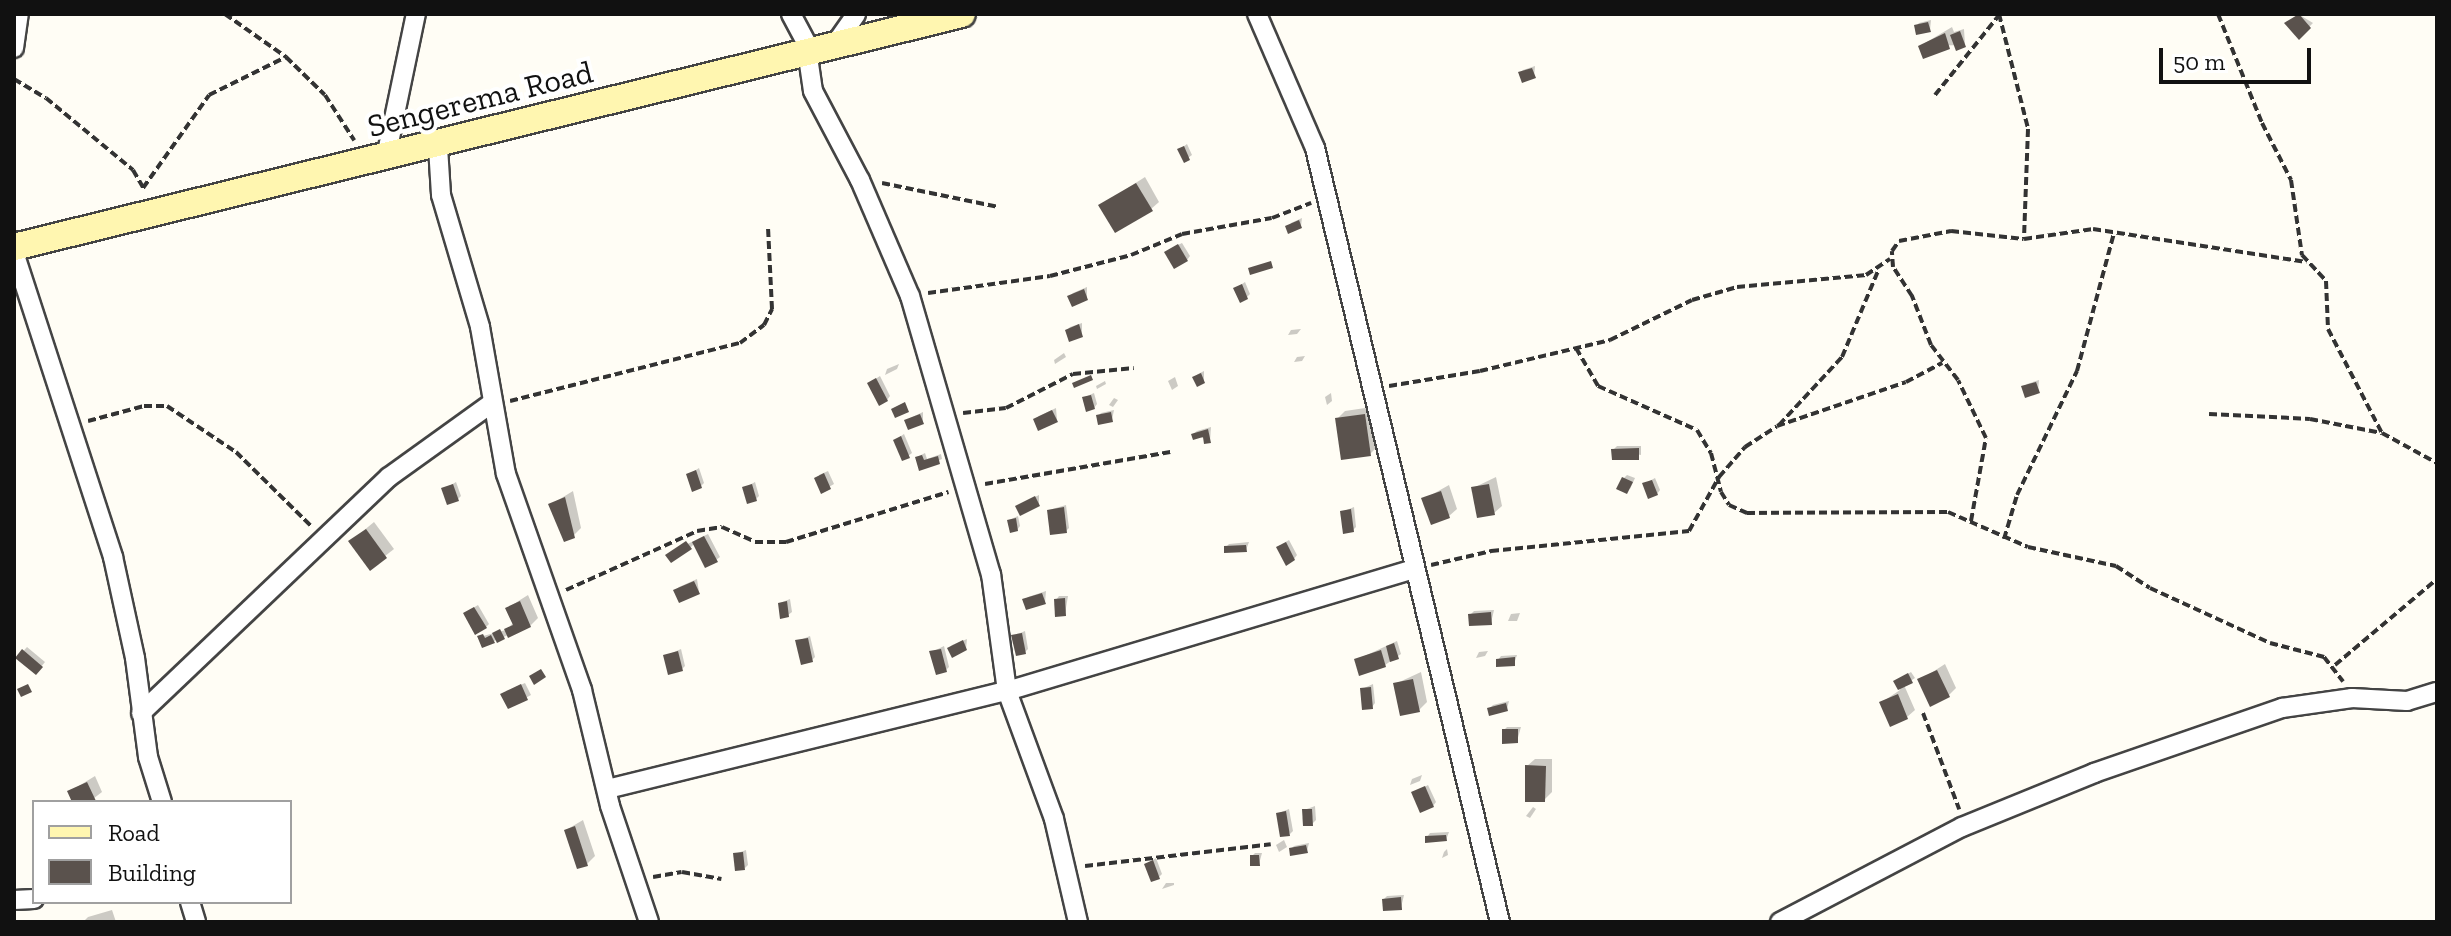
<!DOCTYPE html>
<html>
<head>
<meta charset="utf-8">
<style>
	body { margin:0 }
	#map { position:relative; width:2451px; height:936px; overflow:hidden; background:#fffdf5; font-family:"Zilla Slab",serif }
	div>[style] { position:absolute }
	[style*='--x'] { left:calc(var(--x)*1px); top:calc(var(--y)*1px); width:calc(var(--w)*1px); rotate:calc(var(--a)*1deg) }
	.shadow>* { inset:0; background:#0003 }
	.building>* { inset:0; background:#5a524d }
	.path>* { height:4px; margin-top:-2px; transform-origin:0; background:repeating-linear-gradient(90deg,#333 0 8px,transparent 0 12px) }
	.roads { filter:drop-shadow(2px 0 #444) drop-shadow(-2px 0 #444) drop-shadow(0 2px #444) drop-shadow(0 -2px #444) }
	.street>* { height:18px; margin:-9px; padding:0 9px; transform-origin:9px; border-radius:9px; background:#fff }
	.secondary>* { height:26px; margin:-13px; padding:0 13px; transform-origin:13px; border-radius:13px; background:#fff6b0 }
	span { translate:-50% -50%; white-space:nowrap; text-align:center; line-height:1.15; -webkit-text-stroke:8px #fff; paint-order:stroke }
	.street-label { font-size:32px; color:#111 }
	.frame { position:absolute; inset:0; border:16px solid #111; pointer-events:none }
	.legend { position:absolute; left:32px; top:800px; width:260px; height:104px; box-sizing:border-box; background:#fff; border:2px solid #a0a0a0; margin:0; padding:10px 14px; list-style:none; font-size:24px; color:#111 }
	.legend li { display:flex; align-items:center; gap:16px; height:40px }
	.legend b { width:40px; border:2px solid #a0a0a0 }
	.scale { position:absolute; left:2159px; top:48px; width:152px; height:36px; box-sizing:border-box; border:4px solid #111; border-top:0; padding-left:10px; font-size:24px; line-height:28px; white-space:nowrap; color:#111; -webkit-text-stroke:6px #fff; paint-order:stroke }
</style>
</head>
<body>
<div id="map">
	<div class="shadow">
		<i style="clip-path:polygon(2298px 14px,2313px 23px,2299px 37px,2287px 24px)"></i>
		<i style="clip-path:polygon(1931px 20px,1930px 30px,1916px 26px,1919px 23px)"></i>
		<i style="clip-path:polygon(1952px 27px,1954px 32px,1964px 29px,1965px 45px,1920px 46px)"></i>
		<i style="clip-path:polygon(1535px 66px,1534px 77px,1520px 73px,1523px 70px)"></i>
		<i style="clip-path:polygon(1187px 144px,1192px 155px,1185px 160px,1180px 149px)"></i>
		<i style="clip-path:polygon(1145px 177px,1159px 202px,1151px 209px,1101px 205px)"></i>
		<i style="clip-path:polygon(1302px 218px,1301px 226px,1289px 231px,1291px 223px)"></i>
		<i style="clip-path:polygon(1182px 243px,1190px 256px,1187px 260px,1170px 249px)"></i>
		<i style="clip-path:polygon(1245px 282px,1250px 294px,1247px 297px,1236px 288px)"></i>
		<i style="clip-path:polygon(1087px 287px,1087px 298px,1070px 296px,1073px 293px)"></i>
		<i style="clip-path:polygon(1082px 323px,1082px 335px,1067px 330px,1070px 327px)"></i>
		<i style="clip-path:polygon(1301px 329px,1297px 334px,1288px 335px,1291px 330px)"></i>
		<i style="clip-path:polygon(1064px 353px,1066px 357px,1055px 364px,1054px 360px)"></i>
		<i style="clip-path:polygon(1305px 356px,1302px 361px,1294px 362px,1297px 357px)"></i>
		<i style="clip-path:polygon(899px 364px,897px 369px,885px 375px,887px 369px)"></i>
		<i style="clip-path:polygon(1204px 371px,1204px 382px,1194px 377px,1198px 374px)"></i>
		<i style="clip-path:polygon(880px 376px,890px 396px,887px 400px,869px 383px)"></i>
		<i style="clip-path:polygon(1175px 377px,1178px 386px,1172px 390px,1168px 381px)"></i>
		<i style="clip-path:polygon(2039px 380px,2038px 392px,2024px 387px,2027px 384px)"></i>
		<i style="clip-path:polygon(1105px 381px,1106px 384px,1097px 389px,1096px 386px)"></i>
		<i style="clip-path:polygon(1094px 393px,1097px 404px,1094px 408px,1085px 397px)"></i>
		<i style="clip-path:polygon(1331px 393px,1332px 401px,1327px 405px,1325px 397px)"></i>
		<i style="clip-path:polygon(1114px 398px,1118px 400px,1113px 407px,1109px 405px)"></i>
		<i style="clip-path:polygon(1372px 407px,1378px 446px,1370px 454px,1337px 419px,1345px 411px)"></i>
		<i style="clip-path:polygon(1056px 408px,1057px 420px,1035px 419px,1039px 416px)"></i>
		<i style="clip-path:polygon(1114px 410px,1112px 420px,1098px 416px,1101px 413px)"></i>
		<i style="clip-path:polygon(923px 412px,923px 422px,907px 421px,910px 418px)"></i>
		<i style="clip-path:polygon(1211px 427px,1210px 441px,1193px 434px,1197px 431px)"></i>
		<i style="clip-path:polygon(904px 434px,912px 453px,908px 456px,895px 440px)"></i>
		<i style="clip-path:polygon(1617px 446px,1641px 446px,1641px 455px,1613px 450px)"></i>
		<i style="clip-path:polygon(925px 453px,927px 459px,941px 454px,942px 459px,921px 468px,917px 457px)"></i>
		<i style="clip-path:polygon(699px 468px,704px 483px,701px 486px,688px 475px)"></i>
		<i style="clip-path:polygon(828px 471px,834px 484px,822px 491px,819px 475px)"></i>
		<i style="clip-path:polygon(1627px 475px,1635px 478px,1630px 489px,1624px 478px)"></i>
		<i style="clip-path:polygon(1496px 477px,1502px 506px,1494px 513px,1473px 488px)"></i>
		<i style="clip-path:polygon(1655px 478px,1660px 490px,1657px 494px,1644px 484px)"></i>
		<i style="clip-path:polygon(456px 482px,461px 496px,458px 499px,444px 489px)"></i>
		<i style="clip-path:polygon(755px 482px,759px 496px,756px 499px,744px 488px)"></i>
		<i style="clip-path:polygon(1449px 485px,1457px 509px,1449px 516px,1424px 499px)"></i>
		<i style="clip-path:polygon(573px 491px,581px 528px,573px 536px,550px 505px)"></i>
		<i style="clip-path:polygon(1039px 495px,1039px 504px,1021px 504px)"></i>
		<i style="clip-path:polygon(1066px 505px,1069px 528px,1066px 531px,1049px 510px)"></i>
		<i style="clip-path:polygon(1354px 507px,1356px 527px,1353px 530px,1342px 512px)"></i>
		<i style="clip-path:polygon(1018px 516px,1020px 526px,1017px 530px,1009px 520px)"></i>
		<i style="clip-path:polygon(374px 522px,394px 549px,370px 568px,351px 541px)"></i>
		<i style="clip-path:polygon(708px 534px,720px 557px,716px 560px,695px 543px,690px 548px,671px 552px)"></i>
		<i style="clip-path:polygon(1289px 540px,1297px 555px,1294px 559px,1282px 544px)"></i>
		<i style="clip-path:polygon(1249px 542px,1246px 550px,1226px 547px,1229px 544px)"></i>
		<i style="clip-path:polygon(697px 579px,699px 592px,675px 590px,679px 587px)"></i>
		<i style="clip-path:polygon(1046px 591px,1045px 603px,1025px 600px,1028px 597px)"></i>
		<i style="clip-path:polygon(528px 595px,538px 618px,530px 626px,494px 641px,479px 637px,506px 630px,514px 622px,507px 608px)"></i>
		<i style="clip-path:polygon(1059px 596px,1068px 596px,1065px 614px,1056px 600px)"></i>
		<i style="clip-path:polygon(790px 599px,792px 612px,788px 615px,780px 603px)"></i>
		<i style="clip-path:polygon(478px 605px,489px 624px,486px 627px,468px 611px)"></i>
		<i style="clip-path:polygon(1494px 610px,1491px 623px,1470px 615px,1474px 611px)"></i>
		<i style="clip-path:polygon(1520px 613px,1517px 621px,1508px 621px,1511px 614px)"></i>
		<i style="clip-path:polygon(1025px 631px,1028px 649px,1025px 652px,1013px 636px)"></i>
		<i style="clip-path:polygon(810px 636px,815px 657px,812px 660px,798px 641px)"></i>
		<i style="clip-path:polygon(967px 639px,966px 649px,949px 648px,952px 645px)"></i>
		<i style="clip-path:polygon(1397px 641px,1401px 654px,1385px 665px,1356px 660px)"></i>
		<i style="clip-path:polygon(944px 646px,949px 667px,946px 670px,932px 652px)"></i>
		<i style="clip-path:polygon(27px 647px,45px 662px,36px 673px,18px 657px)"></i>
		<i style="clip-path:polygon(681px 649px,685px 666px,682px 669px,665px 656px)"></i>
		<i style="clip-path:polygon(1488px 651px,1485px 656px,1476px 658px,1479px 652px)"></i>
		<i style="clip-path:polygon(1517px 655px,1514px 664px,1498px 660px,1501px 656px)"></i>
		<i style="clip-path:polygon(1945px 664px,1956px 688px,1948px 696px,1920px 680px)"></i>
		<i style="clip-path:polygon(1421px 672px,1427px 702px,1419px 710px,1395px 684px)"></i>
		<i style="clip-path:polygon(1911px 672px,1915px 678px,1904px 685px,1915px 710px,1907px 717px,1882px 702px,1900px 690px,1896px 681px)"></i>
		<i style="clip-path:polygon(525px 683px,531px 695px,509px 707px,506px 691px)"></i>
		<i style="clip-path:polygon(1373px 684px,1375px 703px,1372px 707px,1362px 689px)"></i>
		<i style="clip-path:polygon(1509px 701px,1507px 709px,1489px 709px,1493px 705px)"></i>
		<i style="clip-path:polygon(1507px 727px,1521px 727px,1517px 741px,1504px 730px)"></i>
		<i style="clip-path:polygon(1535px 759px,1552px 759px,1552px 792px,1544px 800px,1527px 766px)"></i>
		<i style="clip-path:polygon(1422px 775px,1420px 781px,1410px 785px,1412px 779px)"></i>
		<i style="clip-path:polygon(95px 776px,102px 792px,89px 802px,74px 802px,69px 792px)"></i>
		<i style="clip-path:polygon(1428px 785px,1436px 802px,1433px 806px,1414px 793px)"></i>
		<i style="clip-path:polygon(1315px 806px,1316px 820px,1312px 824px,1304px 810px)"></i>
		<i style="clip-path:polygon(1533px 807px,1536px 809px,1530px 818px,1526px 816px)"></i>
		<i style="clip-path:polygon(1289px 809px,1293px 831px,1290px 834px,1279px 813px)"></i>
		<i style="clip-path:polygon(583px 820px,595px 856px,587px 864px,566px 830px)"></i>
		<i style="clip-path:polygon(1449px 832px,1446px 840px,1427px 837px,1430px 833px)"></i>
		<i style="clip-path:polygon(1284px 840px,1287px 847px,1279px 852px,1276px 845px)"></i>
		<i style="clip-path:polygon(1309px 843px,1307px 851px,1291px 849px,1294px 846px)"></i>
		<i style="clip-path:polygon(1447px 849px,1448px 855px,1442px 858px,1444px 852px)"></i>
		<i style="clip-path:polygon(746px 850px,748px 865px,745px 868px,735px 854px)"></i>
		<i style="clip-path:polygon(1255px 853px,1262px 853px,1259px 864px,1252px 856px)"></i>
		<i style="clip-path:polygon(1156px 858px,1162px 874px,1159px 877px,1147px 864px)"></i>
		<i style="clip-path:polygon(1166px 883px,1174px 883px,1174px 885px,1162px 889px)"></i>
		<i style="clip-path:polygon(1404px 895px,1401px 908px,1384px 899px,1387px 896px)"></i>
		<i style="clip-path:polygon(112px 910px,116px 922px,83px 922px,88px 917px)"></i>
	</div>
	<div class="building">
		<i style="clip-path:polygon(2299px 14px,2311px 28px,2299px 40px,2284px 23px)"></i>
		<i style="clip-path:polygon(1928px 22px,1931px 32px,1916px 35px,1914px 25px)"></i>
		<i style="clip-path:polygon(1960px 31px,1966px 47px,1956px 51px,1950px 35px)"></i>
		<i style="clip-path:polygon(1945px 33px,1950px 49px,1923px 59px,1918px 46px)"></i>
		<i style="clip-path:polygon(1532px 68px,1536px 78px,1522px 83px,1518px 72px)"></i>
		<i style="clip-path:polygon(1184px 146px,1190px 160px,1184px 163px,1177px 149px)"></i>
		<i style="clip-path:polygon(1136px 183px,1153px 211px,1115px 233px,1098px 205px)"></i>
		<i style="clip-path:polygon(1299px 220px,1302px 228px,1288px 234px,1285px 226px)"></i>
		<i style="clip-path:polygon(1178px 244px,1188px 261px,1174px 269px,1164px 252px)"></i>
		<i style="clip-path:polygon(1271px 261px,1273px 268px,1250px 275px,1248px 268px)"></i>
		<i style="clip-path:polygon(1242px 284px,1248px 299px,1240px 303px,1233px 288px)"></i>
		<i style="clip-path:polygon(1084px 289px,1088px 300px,1072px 307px,1067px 296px)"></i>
		<i style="clip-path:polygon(1079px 324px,1083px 337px,1069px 342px,1065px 330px)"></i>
		<i style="clip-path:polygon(1201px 373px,1205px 383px,1197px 387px,1192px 377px)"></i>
		<i style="clip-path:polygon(1091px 375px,1093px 380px,1074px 388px,1072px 383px)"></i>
		<i style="clip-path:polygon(876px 378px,888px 401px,879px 406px,867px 383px)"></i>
		<i style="clip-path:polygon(2036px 382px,2040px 393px,2025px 398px,2021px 386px)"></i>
		<i style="clip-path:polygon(1091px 395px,1095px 409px,1086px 412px,1082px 397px)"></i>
		<i style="clip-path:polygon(905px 402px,909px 412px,895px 418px,891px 409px)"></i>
		<i style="clip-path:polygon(1052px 410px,1058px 422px,1038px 431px,1033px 419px)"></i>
		<i style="clip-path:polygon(1111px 412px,1113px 422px,1098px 425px,1096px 415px)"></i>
		<i style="clip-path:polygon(920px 414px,924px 424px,908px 430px,904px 420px)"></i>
		<i style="clip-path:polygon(1365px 414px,1371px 456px,1341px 460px,1335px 418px)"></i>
		<i style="clip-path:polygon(1208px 429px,1211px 443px,1204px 444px,1203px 437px,1193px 440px,1191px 434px)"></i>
		<i style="clip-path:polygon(901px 436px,910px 458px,902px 461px,893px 440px)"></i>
		<i style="clip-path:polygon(1639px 448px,1639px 460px,1612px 460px,1611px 449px)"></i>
		<i style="clip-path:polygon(922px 455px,924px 460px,938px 456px,940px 464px,919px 471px,915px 457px)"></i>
		<i style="clip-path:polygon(696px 470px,702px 488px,692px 492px,686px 474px)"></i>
		<i style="clip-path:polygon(824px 473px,831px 489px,821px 494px,814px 478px)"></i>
		<i style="clip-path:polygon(1622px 477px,1633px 482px,1627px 494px,1616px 489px)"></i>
		<i style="clip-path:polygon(1652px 480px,1658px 495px,1648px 499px,1642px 483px)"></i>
		<i style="clip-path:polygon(453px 484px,459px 501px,447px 505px,441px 488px)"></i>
		<i style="clip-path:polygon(752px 484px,757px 501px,747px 504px,742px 487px)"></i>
		<i style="clip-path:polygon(1489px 484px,1495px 515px,1477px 518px,1471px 487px)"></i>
		<i style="clip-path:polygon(1441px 491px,1450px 518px,1431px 525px,1421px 498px)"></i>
		<i style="clip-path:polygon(1035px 496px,1040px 506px,1020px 516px,1015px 506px)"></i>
		<i style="clip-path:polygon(565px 497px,575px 538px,564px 542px,548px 504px)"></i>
		<i style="clip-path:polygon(1064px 507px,1067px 533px,1050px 535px,1047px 510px)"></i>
		<i style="clip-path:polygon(1351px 509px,1354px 532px,1343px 534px,1340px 511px)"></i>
		<i style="clip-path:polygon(1016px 518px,1018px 531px,1010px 533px,1007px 520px)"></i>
		<i style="clip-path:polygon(366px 529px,387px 558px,370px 571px,348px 541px)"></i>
		<i style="clip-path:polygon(704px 536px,718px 562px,705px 568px,692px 542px)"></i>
		<i style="clip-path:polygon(686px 541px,692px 549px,671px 563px,665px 555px)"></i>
		<i style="clip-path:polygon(1286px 542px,1295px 560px,1286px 566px,1276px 547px)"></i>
		<i style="clip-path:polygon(1246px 545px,1247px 552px,1224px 553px,1224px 546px)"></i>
		<i style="clip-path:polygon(694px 581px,700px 594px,679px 603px,673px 590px)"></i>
		<i style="clip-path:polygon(1042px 593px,1046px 604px,1026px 610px,1022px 599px)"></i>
		<i style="clip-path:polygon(1065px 598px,1066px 616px,1055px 617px,1054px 599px)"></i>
		<i style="clip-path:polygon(520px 601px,531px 627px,508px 638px,504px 629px,513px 625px,505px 608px)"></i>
		<i style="clip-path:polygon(787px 601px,789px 617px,780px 619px,778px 603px)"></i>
		<i style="clip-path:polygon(474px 607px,487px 628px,475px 635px,463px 613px)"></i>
		<i style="clip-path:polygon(1491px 612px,1492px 625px,1469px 626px,1468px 614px)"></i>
		<i style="clip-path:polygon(500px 629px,505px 639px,497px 643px,492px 633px)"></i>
		<i style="clip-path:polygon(1022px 633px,1026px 654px,1016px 656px,1011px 635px)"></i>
		<i style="clip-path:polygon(483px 634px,485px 638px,491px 635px,495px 643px,482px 648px,477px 636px)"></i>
		<i style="clip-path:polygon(808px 638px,813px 662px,801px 665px,795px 640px)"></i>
		<i style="clip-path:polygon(963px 640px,967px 650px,952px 658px,947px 648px)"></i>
		<i style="clip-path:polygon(1394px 643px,1399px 659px,1390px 662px,1386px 646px)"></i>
		<i style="clip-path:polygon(22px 649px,43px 667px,36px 675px,15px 658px)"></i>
		<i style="clip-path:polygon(941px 649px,947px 672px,936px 675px,929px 651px)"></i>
		<i style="clip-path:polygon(1381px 650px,1386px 667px,1359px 676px,1354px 659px)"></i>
		<i style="clip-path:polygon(678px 651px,683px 671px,668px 675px,663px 655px)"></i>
		<i style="clip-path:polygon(1515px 657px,1515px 666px,1496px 667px,1496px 659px)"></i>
		<i style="clip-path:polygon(541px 669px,546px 677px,534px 685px,529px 676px)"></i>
		<i style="clip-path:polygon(1937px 670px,1950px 697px,1930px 707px,1917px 679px)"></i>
		<i style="clip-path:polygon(1908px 673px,1913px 683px,1898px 690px,1893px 681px)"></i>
		<i style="clip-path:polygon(1413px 679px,1420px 712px,1400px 716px,1393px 683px)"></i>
		<i style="clip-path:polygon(28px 684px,32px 692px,21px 697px,17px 689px)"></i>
		<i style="clip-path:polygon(521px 684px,528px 700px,508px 709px,500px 694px)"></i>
		<i style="clip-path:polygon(1371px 687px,1373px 709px,1362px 710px,1360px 688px)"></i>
		<i style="clip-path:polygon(1898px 694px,1908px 719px,1890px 727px,1879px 702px)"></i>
		<i style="clip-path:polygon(1506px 703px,1508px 711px,1489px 716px,1487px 708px)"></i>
		<i style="clip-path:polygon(1502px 729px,1518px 729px,1518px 743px,1502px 744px)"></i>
		<i style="clip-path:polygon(1525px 765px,1546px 766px,1545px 802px,1525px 802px)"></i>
		<i style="clip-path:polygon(87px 782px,96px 801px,72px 802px,67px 791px)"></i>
		<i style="clip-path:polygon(1425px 786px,1434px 807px,1420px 813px,1411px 792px)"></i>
		<i style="clip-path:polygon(1302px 809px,1312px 809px,1313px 826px,1303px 826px)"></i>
		<i style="clip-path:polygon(1286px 811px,1290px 836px,1280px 837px,1276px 813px)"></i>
		<i style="clip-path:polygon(575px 826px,588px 866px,577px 869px,564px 830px)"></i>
		<i style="clip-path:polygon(1446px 835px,1447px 841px,1425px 843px,1425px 836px)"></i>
		<i style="clip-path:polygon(1306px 845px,1308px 853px,1290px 856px,1289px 848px)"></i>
		<i style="clip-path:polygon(743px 852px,745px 870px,735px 871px,733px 853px)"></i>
		<i style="clip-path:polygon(1250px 855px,1259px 855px,1260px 866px,1250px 866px)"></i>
		<i style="clip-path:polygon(1153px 860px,1160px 879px,1151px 882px,1144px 864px)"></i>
		<i style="clip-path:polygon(1401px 897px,1402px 910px,1383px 911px,1382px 899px)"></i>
	</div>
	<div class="path">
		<i style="--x:225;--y:14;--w:75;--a:35.2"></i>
		<i style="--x:286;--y:57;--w:54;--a:44.3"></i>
		<i style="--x:325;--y:95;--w:54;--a:57.2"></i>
		<i style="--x:1999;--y:14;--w:119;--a:75.8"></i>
		<i style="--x:2028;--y:129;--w:110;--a:92.1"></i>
		<i style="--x:2218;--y:14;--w:118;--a:68"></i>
		<i style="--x:2262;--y:123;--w:64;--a:63"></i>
		<i style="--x:2291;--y:180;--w:76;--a:81.7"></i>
		<i style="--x:2302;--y:255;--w:35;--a:47"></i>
		<i style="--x:2326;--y:281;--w:48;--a:87.6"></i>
		<i style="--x:2328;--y:329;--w:117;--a:62.6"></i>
		<i style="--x:14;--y:79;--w:37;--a:31"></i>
		<i style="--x:46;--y:98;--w:113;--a:39.6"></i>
		<i style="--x:133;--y:170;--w:22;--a:60"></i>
		<i style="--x:1935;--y:95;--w:102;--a:-51.3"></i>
		<i style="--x:882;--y:183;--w:119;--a:11.6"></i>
		<i style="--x:143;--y:188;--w:114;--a:-54.6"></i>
		<i style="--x:209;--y:95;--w:86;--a:-26.3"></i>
		<i style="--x:928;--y:293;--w:123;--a:-7.9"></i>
		<i style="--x:1050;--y:276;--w:84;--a:-14.5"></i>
		<i style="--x:1131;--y:255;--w:55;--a:-22.4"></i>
		<i style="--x:1182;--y:234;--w:91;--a:-10.1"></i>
		<i style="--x:1272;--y:218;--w:42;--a:-21"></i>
		<i style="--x:1576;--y:348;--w:44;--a:59.9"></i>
		<i style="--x:1598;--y:386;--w:108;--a:24"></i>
		<i style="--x:1697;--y:430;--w:27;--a:59"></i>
		<i style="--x:1711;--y:453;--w:40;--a:75.6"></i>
		<i style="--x:1721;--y:492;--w:15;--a:58"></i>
		<i style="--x:1729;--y:505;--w:20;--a:24"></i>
		<i style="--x:1747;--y:513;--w:201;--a:-0.3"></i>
		<i style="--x:1948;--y:512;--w:87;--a:23.6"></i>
		<i style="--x:2028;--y:547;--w:90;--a:12.2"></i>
		<i style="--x:2116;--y:566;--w:40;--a:32.9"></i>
		<i style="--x:2150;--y:588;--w:132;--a:24.6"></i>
		<i style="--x:2270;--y:643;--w:56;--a:14.5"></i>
		<i style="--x:2324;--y:657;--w:31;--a:52"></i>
		<i style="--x:1389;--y:386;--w:92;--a:-9.4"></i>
		<i style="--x:1480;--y:371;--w:134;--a:-13.4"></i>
		<i style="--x:1610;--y:340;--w:91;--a:-26"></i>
		<i style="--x:1692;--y:300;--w:47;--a:-16.1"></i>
		<i style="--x:1737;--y:287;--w:130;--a:-5.3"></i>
		<i style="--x:1866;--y:275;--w:29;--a:-34"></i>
		<i style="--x:510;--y:401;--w:237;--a:-14.2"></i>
		<i style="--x:740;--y:343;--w:30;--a:-37"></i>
		<i style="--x:764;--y:325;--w:18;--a:-63"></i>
		<i style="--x:772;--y:309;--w:83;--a:-92.8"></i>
		<i style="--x:963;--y:413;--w:43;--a:-6.6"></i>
		<i style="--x:1006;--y:408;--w:75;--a:-26.9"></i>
		<i style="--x:1073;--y:374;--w:61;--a:-5.6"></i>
		<i style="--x:2209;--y:414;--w:101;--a:2.8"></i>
		<i style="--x:2310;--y:419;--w:73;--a:11"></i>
		<i style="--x:2382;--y:433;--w:63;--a:28.6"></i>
		<i style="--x:88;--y:421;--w:58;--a:-15"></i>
		<i style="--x:144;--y:406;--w:23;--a:0"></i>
		<i style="--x:167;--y:406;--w:83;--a:33.7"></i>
		<i style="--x:236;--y:452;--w:107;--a:44.6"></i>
		<i style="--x:1779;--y:425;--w:93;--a:-47.2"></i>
		<i style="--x:1842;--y:357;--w:93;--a:-67.3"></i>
		<i style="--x:985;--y:484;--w:188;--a:-9.8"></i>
		<i style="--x:1971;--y:521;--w:84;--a:-79.8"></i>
		<i style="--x:1986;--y:438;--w:64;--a:-115.8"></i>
		<i style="--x:1958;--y:380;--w:44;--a:-127.6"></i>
		<i style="--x:1931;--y:345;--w:53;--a:-111.2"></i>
		<i style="--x:1912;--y:296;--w:35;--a:-123"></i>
		<i style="--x:1893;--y:267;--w:16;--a:-94"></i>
		<i style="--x:1892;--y:251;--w:12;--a:-55"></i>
		<i style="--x:1899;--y:241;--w:53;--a:-10.9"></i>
		<i style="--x:1951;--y:231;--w:73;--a:6.3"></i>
		<i style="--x:2024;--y:239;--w:70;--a:-8.2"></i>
		<i style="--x:2093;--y:229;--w:216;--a:8.8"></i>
		<i style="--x:2004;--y:539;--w:46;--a:-73.5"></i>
		<i style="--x:2017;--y:495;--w:138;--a:-64.2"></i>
		<i style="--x:2077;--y:371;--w:143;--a:-75"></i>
		<i style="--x:1431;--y:565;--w:62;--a:-13.1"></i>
		<i style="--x:1491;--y:551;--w:199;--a:-5.8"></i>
		<i style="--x:1689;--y:531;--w:62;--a:-60.9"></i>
		<i style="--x:1719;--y:477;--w:40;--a:-49"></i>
		<i style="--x:1745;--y:447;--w:38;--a:-33"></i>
		<i style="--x:1777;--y:426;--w:136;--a:-18.8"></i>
		<i style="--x:1906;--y:382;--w:41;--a:-27.8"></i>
		<i style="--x:566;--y:590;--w:144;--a:-24.2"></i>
		<i style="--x:697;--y:531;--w:25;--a:-9"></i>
		<i style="--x:722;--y:527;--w:36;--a:24"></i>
		<i style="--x:755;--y:542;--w:31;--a:0"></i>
		<i style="--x:786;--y:542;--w:170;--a:-17.1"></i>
		<i style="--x:2335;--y:665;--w:133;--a:-40.1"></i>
		<i style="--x:1923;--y:713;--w:103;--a:69.4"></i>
		<i style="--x:1085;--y:866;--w:187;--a:-6.7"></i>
		<i style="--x:653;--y:877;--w:29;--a:-10"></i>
		<i style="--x:682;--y:872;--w:40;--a:10"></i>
	</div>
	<div class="roads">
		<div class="street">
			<i style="--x:791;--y:14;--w:40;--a:62"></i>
			<i style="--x:1257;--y:14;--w:146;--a:66.6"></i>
			<i style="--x:1315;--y:148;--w:796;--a:76.56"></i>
			<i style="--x:836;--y:43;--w:35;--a:-55"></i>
			<i style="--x:14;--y:48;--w:34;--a:-82"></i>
			<i style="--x:807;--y:50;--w:41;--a:81.7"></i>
			<i style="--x:813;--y:91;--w:101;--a:62.2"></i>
			<i style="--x:860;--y:180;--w:126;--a:66.7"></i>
			<i style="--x:910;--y:296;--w:290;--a:73.8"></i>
			<i style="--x:991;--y:574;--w:118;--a:82.2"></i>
			<i style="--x:1007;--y:691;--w:136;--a:69.8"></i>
			<i style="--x:1054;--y:819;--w:106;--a:76.9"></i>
			<i style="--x:438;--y:147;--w:48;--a:86.4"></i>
			<i style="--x:441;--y:195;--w:138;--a:73.5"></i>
			<i style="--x:480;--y:327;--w:149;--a:80"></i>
			<i style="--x:506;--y:474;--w:229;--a:70.6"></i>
			<i style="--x:582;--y:690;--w:119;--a:76.4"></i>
			<i style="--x:610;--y:806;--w:122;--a:71.4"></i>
			<i style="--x:386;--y:157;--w:146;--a:-78.2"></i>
			<i style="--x:14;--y:252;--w:321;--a:72"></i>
			<i style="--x:113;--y:557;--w:103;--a:77.7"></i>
			<i style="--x:135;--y:658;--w:100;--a:82.5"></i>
			<i style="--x:148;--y:757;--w:47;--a:72.7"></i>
			<i style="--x:141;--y:713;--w:342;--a:-43.6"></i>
			<i style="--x:389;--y:477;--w:127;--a:-35.7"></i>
			<i style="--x:607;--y:789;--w:412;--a:-13.8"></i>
			<i style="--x:1007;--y:691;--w:425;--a:-16.7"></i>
			<i style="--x:14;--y:900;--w:20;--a:-3"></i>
			<i style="--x:190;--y:902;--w:21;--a:73"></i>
			<i style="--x:1780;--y:922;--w:205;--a:-27.6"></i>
			<i style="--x:1962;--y:827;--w:143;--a:-22.2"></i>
			<i style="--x:2094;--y:773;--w:199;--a:-19.1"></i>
			<i style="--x:2282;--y:708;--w:71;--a:-8.1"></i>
			<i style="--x:2352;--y:698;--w:55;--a:3.1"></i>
			<i style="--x:2407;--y:701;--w:31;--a:-17"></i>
		</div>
		<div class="secondary">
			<i style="--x:14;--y:247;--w:976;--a:-13.81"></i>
		</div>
	</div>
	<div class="street-label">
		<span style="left:480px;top:99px;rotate:-14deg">Sengerema Road</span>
	</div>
	<div class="frame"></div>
	<ul class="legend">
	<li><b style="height:10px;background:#fff6b0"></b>Road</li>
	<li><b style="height:22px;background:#5a524d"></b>Building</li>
	</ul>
	<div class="scale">50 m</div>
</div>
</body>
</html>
